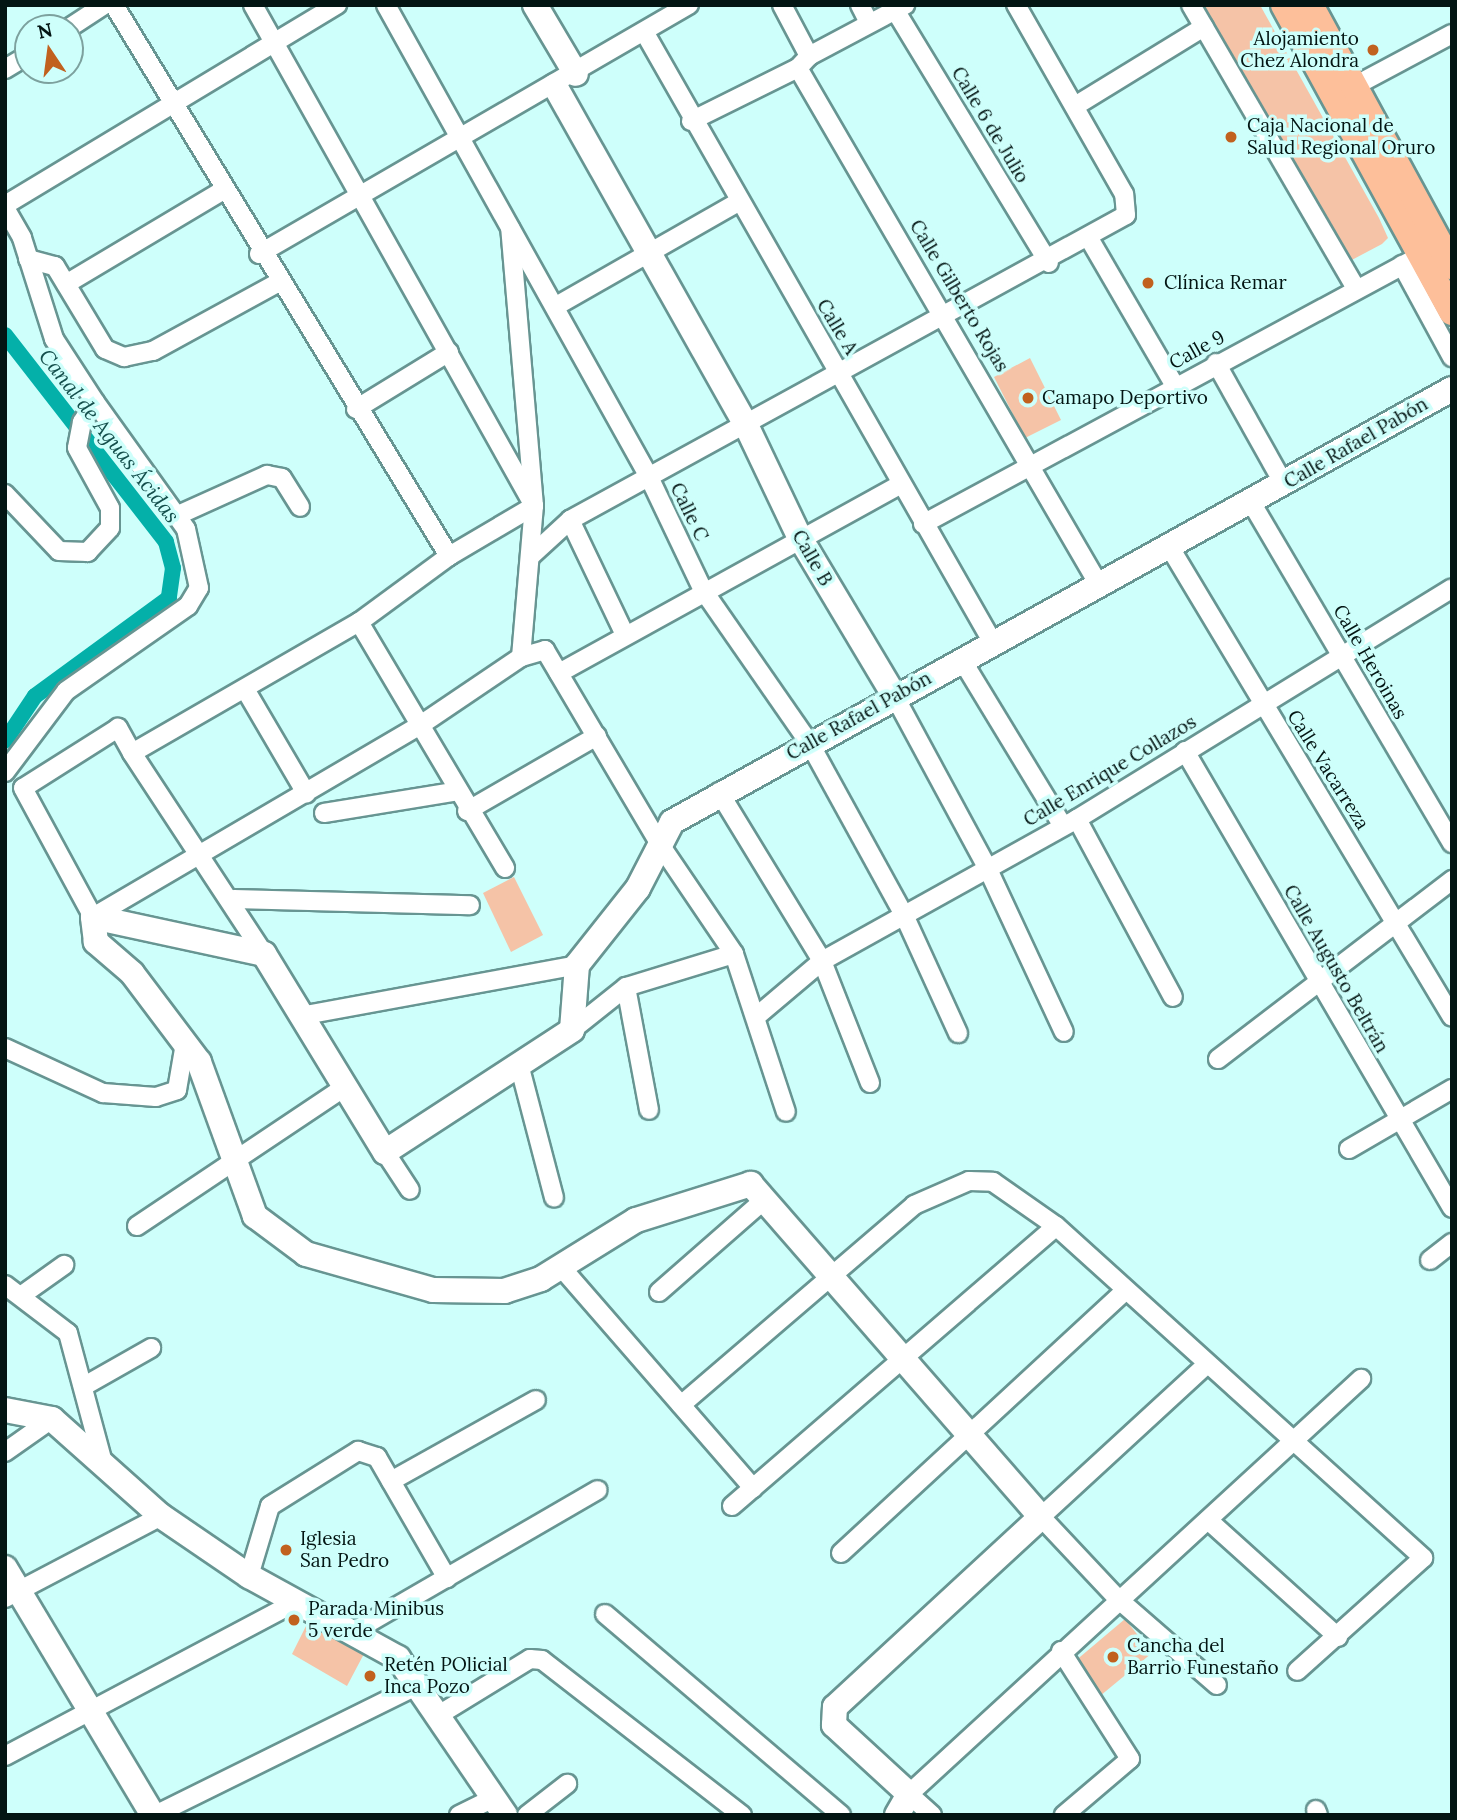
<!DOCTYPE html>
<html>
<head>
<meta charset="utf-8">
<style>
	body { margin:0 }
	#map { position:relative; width:1457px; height:1820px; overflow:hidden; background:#cefffb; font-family:Lora,serif }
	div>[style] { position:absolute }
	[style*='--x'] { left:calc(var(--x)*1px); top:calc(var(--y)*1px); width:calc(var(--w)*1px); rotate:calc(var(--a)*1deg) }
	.green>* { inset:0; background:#f5c3a7 }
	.canal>* { height:16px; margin:-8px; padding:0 8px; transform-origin:8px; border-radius:8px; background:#04b0a9 }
	.roads { filter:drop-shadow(2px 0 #679592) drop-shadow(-2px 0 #679592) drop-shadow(0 2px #679592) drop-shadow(0 -2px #679592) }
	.street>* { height:18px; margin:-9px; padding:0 9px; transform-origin:9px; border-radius:9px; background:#fff }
	.secondary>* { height:24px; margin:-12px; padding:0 12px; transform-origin:12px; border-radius:12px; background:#fff }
	.primary>* { height:26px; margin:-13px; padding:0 13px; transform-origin:13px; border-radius:13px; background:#fdbf9a }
	.dots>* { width:19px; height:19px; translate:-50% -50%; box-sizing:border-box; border:4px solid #cefffb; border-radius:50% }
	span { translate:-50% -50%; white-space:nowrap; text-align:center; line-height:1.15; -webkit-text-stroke:7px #cefffb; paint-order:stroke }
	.poi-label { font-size:19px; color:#031513 }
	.right { translate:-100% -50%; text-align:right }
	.left { translate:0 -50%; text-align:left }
	.street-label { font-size:19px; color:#031513 }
	.water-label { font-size:21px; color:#144f4c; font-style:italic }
	.frame { position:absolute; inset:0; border:7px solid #031513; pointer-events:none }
	.north { position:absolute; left:14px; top:14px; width:70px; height:70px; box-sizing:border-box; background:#cefffb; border:2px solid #7da19e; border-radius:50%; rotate:347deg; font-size:19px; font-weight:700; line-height:28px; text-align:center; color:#031513 }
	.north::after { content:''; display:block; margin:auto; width:24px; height:32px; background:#c1611e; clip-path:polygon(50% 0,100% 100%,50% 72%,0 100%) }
</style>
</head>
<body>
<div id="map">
	<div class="green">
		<i style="clip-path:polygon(1197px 5px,1260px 5px,1379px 218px,1388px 238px,1382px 244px,1348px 262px)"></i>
		<i style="clip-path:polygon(1030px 358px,1061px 420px,1025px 438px,994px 377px)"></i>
		<i style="clip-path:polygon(514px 877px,543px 935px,511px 952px,483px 893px)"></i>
		<i style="clip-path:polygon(310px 1618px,366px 1650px,347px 1686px,292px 1654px)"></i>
		<i style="clip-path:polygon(1125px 1619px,1152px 1653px,1100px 1696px,1074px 1662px)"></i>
	</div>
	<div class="canal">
		<i style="--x:5;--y:335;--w:262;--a:52.1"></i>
		<i style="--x:166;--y:542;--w:27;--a:75"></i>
		<i style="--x:173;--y:568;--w:30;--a:98"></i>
		<i style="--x:169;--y:598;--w:166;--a:143.8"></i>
		<i style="--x:35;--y:696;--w:54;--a:123.7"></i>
	</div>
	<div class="roads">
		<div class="street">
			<i style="--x:114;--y:5;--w:645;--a:58.7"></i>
			<i style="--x:449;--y:556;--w:112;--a:143.7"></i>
			<i style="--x:359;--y:622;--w:262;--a:150"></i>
			<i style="--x:132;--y:753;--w:29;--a:-119"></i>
			<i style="--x:118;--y:728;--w:112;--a:147.7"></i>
			<i style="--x:23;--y:788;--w:147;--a:61.5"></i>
			<i style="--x:93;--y:917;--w:381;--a:-30.4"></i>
			<i style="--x:422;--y:724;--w:120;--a:-34.1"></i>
			<i style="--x:521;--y:657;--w:152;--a:-85.1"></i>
			<i style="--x:534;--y:506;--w:279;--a:-94.9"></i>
			<i style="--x:253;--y:5;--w:574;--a:60.71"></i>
			<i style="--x:534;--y:506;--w:99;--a:149.5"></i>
			<i style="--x:386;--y:5;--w:540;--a:60.87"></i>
			<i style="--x:649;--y:477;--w:125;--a:64.5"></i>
			<i style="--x:703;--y:590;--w:188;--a:55.2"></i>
			<i style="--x:810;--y:744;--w:195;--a:61.2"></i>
			<i style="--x:904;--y:915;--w:130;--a:65.4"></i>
			<i style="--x:782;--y:5;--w:58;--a:62.1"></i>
			<i style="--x:860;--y:5;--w:20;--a:63"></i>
			<i style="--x:1191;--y:5;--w:326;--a:59.8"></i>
			<i style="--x:895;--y:10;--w:296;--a:58.7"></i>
			<i style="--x:69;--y:28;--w:42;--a:-33.3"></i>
			<i style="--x:646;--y:35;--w:698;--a:60.28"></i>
			<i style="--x:798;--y:68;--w:598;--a:59.79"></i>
			<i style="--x:5;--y:69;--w:27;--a:-31"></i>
			<i style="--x:1347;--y:90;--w:119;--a:-28.1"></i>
			<i style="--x:1075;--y:106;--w:151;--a:-31.5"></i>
			<i style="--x:691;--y:121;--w:119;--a:-26.4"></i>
			<i style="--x:798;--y:68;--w:16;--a:-47"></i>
			<i style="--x:809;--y:56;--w:109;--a:-28"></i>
			<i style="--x:5;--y:205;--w:388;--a:-31.1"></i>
			<i style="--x:5;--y:208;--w:34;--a:60"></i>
			<i style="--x:22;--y:238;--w:106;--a:72.4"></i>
			<i style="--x:54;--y:339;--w:75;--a:56.9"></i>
			<i style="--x:95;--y:402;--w:24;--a:123"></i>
			<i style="--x:82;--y:422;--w:26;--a:101"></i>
			<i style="--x:77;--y:448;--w:68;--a:61.2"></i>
			<i style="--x:110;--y:508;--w:20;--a:90"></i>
			<i style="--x:110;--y:528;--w:33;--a:133"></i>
			<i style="--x:88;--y:552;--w:29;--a:-178"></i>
			<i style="--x:59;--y:551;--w:79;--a:-133.5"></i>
			<i style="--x:1090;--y:240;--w:169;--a:59.8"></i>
			<i style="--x:259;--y:254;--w:497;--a:-30.1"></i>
			<i style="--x:28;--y:259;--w:28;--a:15"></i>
			<i style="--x:55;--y:266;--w:97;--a:58.9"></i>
			<i style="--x:105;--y:349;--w:21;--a:23"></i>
			<i style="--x:124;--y:357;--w:30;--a:-12"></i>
			<i style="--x:153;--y:351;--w:141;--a:-28.7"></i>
			<i style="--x:1402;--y:265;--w:105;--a:61.5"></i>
			<i style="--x:66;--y:284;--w:182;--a:-30.8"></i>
			<i style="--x:556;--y:306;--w:210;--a:-29.7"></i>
			<i style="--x:1216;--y:363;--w:139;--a:60.7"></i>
			<i style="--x:356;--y:409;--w:109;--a:-31.5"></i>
			<i style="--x:1251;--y:502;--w:396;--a:59.5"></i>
			<i style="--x:176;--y:516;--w:100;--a:-24.3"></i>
			<i style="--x:267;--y:475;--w:15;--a:11"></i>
			<i style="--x:282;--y:478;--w:34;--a:58"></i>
			<i style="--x:570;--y:520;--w:127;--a:64.4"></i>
			<i style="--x:923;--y:524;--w:565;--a:-28.34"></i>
			<i style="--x:1169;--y:546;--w:549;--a:59"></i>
			<i style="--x:532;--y:555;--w:52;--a:-42.6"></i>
			<i style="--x:570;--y:520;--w:634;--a:-28.75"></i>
			<i style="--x:1126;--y:215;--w:21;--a:-95"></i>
			<i style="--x:1124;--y:194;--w:218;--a:-119.7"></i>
			<i style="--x:359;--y:622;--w:286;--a:59.3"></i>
			<i style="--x:521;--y:657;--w:25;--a:-16"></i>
			<i style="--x:545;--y:650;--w:228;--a:59.4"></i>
			<i style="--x:661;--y:846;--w:130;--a:55.9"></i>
			<i style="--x:962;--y:660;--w:194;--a:58.7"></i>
			<i style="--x:559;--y:673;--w:389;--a:-28.9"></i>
			<i style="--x:245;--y:689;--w:121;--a:59.6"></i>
			<i style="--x:895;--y:697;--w:191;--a:61.6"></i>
			<i style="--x:986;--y:865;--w:184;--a:65"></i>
			<i style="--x:1185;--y:751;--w:529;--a:59.7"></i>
			<i style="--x:132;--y:753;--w:240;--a:56.7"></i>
			<i style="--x:5;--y:772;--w:101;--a:-53"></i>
			<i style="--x:66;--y:691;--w:149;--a:-34.9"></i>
			<i style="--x:188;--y:606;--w:21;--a:-59"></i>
			<i style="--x:199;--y:588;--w:60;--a:-102.4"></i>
			<i style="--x:186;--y:529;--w:156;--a:-125.6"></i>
			<i style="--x:719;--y:792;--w:198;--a:58.6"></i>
			<i style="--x:822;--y:961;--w:131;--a:68.5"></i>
			<i style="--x:467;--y:811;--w:150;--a:-30"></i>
			<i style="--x:324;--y:813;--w:136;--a:-9.3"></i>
			<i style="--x:1077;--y:819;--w:202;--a:61.7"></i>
			<i style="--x:234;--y:899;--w:236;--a:1.5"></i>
			<i style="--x:626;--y:987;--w:125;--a:79.4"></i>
			<i style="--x:300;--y:1016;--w:282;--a:-10.4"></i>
			<i style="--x:757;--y:1016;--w:85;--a:-40.2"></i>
			<i style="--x:822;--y:961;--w:292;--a:-29.1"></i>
			<i style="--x:1077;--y:819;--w:440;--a:-31.6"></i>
			<i style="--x:572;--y:1030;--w:69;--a:-38.5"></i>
			<i style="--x:626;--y:987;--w:113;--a:-17"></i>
			<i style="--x:734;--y:954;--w:166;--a:71.8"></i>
			<i style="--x:5;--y:1048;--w:108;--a:24.7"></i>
			<i style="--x:103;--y:1093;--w:53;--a:4.3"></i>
			<i style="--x:156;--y:1097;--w:22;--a:-18"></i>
			<i style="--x:177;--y:1090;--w:48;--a:-80.3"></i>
			<i style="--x:1218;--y:1059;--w:295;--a:-37.4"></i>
			<i style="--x:520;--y:1068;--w:134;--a:75.3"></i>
			<i style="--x:1349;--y:1149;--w:119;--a:-30.2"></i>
			<i style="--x:385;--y:1152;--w:45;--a:56.7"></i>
			<i style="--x:137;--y:1226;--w:250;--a:-33.8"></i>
			<i style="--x:1430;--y:1260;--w:28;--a:-38"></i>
			<i style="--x:561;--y:1267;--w:293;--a:49"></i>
			<i style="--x:5;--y:1285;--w:79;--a:37.3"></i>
			<i style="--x:68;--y:1333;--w:135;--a:74.9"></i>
			<i style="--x:659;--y:1292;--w:140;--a:-41.2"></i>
			<i style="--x:22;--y:1295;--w:52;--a:-35.5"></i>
			<i style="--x:1205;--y:1366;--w:223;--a:137.4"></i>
			<i style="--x:1041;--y:1517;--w:112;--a:46.8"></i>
			<i style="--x:1118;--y:1599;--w:131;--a:41"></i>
			<i style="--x:86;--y:1385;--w:75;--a:-29.6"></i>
			<i style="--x:681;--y:1405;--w:307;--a:-40.6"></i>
			<i style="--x:914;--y:1205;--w:60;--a:-23.6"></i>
			<i style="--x:969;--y:1181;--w:24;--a:2"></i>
			<i style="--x:993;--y:1182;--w:77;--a:34.9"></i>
			<i style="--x:1056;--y:1226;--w:495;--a:42.1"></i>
			<i style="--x:1423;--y:1558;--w:169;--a:138.1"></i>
			<i style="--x:5;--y:1452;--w:57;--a:-35.1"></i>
			<i style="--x:391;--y:1481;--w:166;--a:-29.2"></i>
			<i style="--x:732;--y:1506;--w:428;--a:-40.8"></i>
			<i style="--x:1208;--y:1520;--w:175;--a:42"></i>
			<i style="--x:841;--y:1553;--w:386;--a:-42.7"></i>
			<i style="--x:249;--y:1576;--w:73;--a:-73.3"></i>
			<i style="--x:270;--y:1506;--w:104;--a:-32"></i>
			<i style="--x:358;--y:1451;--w:20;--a:18"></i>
			<i style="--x:377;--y:1457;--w:140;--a:60"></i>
			<i style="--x:5;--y:1598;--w:176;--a:-27.7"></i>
			<i style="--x:605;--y:1614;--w:310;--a:40.4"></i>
			<i style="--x:351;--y:1633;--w:285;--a:-30.1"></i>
			<i style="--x:1061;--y:1651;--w:128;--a:57.4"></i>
			<i style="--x:1130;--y:1759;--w:87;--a:139.7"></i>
			<i style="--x:437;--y:1716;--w:109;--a:-31.5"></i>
			<i style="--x:530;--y:1659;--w:12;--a:5"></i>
			<i style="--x:542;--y:1660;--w:253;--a:37.8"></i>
			<i style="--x:5;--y:1756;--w:329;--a:-27.9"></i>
			<i style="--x:1316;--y:1810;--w:5;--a:68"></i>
			<i style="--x:155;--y:1815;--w:291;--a:-26.3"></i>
			<i style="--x:459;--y:1815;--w:39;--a:-26"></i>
			<i style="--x:527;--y:1815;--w:51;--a:-37.8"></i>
			<i style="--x:932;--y:1815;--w:31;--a:-138"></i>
			<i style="--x:909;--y:1794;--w:614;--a:-42.56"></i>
		</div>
		<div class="secondary">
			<i style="--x:535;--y:5;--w:80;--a:59.3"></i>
			<i style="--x:555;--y:86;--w:389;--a:60.6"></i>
			<i style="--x:746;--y:425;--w:125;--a:64.5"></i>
			<i style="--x:800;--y:538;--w:185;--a:59.1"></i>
			<i style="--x:5;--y:1410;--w:48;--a:10.8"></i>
			<i style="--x:52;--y:1419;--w:146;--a:41.7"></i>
			<i style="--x:161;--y:1516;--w:107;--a:34.3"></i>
			<i style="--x:249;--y:1576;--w:170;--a:28.8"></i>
			<i style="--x:398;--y:1658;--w:190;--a:55.7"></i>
			<i style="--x:5;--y:1568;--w:288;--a:59.1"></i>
			<i style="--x:897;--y:1815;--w:24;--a:-60"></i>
			<i style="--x:909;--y:1794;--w:102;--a:-137.4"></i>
			<i style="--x:834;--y:1725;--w:18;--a:-87"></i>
			<i style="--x:835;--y:1707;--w:280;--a:-42.7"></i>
			<i style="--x:1041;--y:1517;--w:442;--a:-131.1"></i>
			<i style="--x:751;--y:1184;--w:121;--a:162.6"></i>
			<i style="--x:636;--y:1220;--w:112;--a:148.2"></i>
			<i style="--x:541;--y:1279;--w:38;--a:162"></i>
			<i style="--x:505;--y:1291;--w:72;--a:-179.2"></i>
			<i style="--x:433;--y:1290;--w:132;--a:-164.2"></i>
			<i style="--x:306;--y:1254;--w:64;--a:-143.3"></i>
			<i style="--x:255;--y:1216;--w:164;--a:-110"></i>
			<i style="--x:199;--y:1062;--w:111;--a:-127"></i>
			<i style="--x:132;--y:973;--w:48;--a:-139.3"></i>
			<i style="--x:96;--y:942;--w:25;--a:-97"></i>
			<i style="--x:93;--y:917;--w:175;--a:12.2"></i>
			<i style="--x:264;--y:954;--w:232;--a:58.6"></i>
			<i style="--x:385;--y:1152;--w:223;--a:-33.1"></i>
			<i style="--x:572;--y:1030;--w:65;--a:-85.6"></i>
			<i style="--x:577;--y:965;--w:98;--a:-51.6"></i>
			<i style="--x:638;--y:888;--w:74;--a:-62.7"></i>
			<i style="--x:672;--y:822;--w:892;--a:-29.04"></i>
		</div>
		<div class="primary">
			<i style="--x:1284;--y:5;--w:350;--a:61.3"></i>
			<i style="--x:1310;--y:5;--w:297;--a:61.5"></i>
		</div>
	</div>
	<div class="dots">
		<i style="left:1373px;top:50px;background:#c1611e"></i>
		<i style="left:1231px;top:137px;background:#c1611e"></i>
		<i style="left:1148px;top:283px;background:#c1611e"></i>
		<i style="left:1028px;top:398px;background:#c1611e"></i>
		<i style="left:286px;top:1550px;background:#c1611e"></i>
		<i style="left:294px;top:1620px;background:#c1611e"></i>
		<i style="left:1113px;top:1657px;background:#c1611e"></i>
		<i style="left:370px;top:1676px;background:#c1611e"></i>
	</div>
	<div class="poi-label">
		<span class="right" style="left:1359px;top:50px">Alojamiento<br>Chez Alondra</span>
		<span class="left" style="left:1247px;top:137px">Caja Nacional de<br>Salud Regional Oruro</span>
		<span class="left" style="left:1164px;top:283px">Clínica Remar</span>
		<span class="left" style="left:1042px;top:398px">Camapo Deportivo</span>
		<span class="left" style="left:300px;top:1550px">Iglesia<br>San Pedro</span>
		<span class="left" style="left:308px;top:1620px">Parada Minibus<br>5 verde</span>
		<span class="left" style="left:1127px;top:1657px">Cancha del<br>Barrio Funestaño</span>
		<span class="left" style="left:384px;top:1676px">Retén POlicial<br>Inca Pozo</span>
	</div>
	<div class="street-label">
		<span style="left:990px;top:125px;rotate:59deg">Calle 6 de Julio</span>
		<span style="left:959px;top:296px;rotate:59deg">Calle Gilberto Rojas</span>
		<span style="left:837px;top:327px;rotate:59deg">Calle A</span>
		<span style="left:1197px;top:350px;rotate:-29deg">Calle 9</span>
		<span style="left:1356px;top:443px;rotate:-30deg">Calle Rafael Pabón</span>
		<span style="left:689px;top:512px;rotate:64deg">Calle C</span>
		<span style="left:812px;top:558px;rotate:60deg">Calle B</span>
		<span style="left:1370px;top:662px;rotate:60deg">Calle Heroinas</span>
		<span style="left:859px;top:716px;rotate:-29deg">Calle Rafael Pabón</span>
		<span style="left:1328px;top:770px;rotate:58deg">Calle Vacarreza</span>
		<span style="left:1110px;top:771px;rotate:-31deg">Calle Enrique Collazos</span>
		<span style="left:1336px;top:969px;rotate:60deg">Calle Augusto Beltrán</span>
	</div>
	<div class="water-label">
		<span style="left:109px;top:436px;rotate:52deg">Canal de Aguas Ácidas</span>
	</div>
	<div class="frame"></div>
	<div class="north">N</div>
</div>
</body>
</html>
